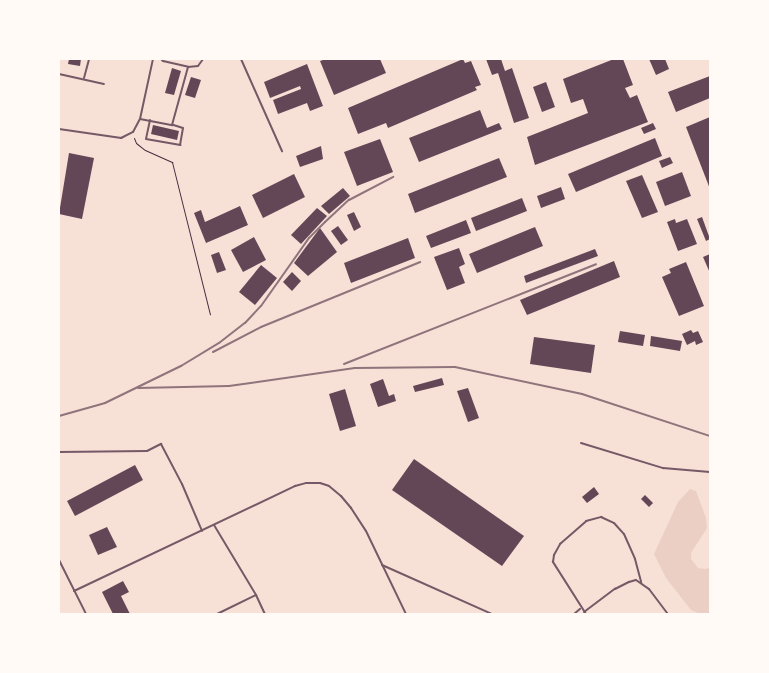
<!DOCTYPE html>
<html>
<head>
<meta charset="utf-8">
<style>
	body { margin:0 }
	#map { position:relative; width:769px; height:673px; overflow:hidden; background:#f7e1d7; font-family:Lato,sans-serif }
	div>[style] { position:absolute }
	[style*='--x'] { left:calc(var(--x)*1px); top:calc(var(--y)*1px); width:calc(var(--w)*1px); rotate:calc(var(--a)*1deg) }
	.green>* { inset:0; background:#ebcfc5 }
	.building>* { inset:0; background:#644757 }
	.path>* { height:1px; margin:-0.5px; padding:0 0.5px; transform-origin:0.5px; border-radius:0.5px; background:#4a2c40 }
	.service>* { height:2px; margin:-1px; padding:0 1px; transform-origin:1px; border-radius:1px; background:#755966 }
	.rail>* { height:2px; margin:-1px; padding:0 1px; transform-origin:1px; border-radius:1px; background:#8f747c }
	span { translate:-50% -50%; white-space:nowrap; text-align:center; line-height:1.15; -webkit-text-stroke:4.5px #fffaf5; paint-order:stroke }
	.frame { position:absolute; inset:0; border:60px solid #fffaf5; pointer-events:none }
</style>
</head>
<body>
<div id="map">
	<div class="green">
		<i style="clip-path:polygon(690px 489px,696px 491px,706px 518px,707px 528px,691px 553px,691px 559px,698px 568px,706px 569px,710px 567px,710px 614px,700px 614px,691px 610px,666px 578px,654px 554px,678px 502px)"></i>
	</div>
	<div class="building">
		<i style="clip-path:polygon(69px 59px,81px 59px,80px 66px,68px 64px)"></i>
		<i style="clip-path:polygon(326px 59px,380px 59px,386px 73px,334px 95px,320px 61px)"></i>
		<i style="clip-path:polygon(463px 59px,465px 63px,471px 61px,481px 85px,475px 87px,477px 90px,388px 128px,386px 123px,358px 134px,348px 108px)"></i>
		<i style="clip-path:polygon(486px 59px,501px 59px,505px 71px,512px 68px,529px 118px,514px 123px,498px 73px,492px 75px)"></i>
		<i style="clip-path:polygon(614px 59px,623px 59px,633px 85px,625px 88px,630px 98px,637px 95px,648px 122px,535px 165px,527px 137px,588px 113px,583px 99px,571px 103px,563px 79px)"></i>
		<i style="clip-path:polygon(649px 59px,665px 59px,669px 69px,656px 75px)"></i>
		<i style="clip-path:polygon(307px 64px,323px 106px,310px 111px,307px 103px,278px 114px,273px 100px,301px 89px,300px 86px,270px 98px,264px 82px)"></i>
		<i style="clip-path:polygon(172px 68px,181px 71px,174px 95px,165px 93px)"></i>
		<i style="clip-path:polygon(710px 76px,710px 98px,676px 112px,668px 92px)"></i>
		<i style="clip-path:polygon(191px 77px,201px 80px,195px 98px,185px 95px)"></i>
		<i style="clip-path:polygon(546px 82px,555px 107px,542px 112px,533px 87px)"></i>
		<i style="clip-path:polygon(480px 110px,487px 128px,499px 123px,502px 129px,419px 162px,409px 138px)"></i>
		<i style="clip-path:polygon(710px 117px,710px 189px,686px 127px)"></i>
		<i style="clip-path:polygon(653px 123px,656px 129px,644px 134px,641px 128px)"></i>
		<i style="clip-path:polygon(153px 125px,179px 131px,177px 140px,151px 134px)"></i>
		<i style="clip-path:polygon(655px 138px,662px 156px,576px 192px,568px 174px)"></i>
		<i style="clip-path:polygon(380px 139px,393px 172px,357px 186px,344px 152px)"></i>
		<i style="clip-path:polygon(321px 146px,323px 159px,300px 167px,296px 156px)"></i>
		<i style="clip-path:polygon(69px 153px,94px 158px,82px 219px,59px 214px)"></i>
		<i style="clip-path:polygon(670px 157px,673px 163px,662px 168px,659px 161px)"></i>
		<i style="clip-path:polygon(499px 158px,507px 177px,415px 213px,408px 194px)"></i>
		<i style="clip-path:polygon(682px 172px,691px 196px,665px 206px,656px 182px)"></i>
		<i style="clip-path:polygon(294px 174px,305px 197px,263px 218px,252px 195px)"></i>
		<i style="clip-path:polygon(642px 175px,658px 212px,642px 218px,626px 181px)"></i>
		<i style="clip-path:polygon(561px 187px,565px 199px,541px 208px,537px 196px)"></i>
		<i style="clip-path:polygon(343px 188px,350px 196px,329px 214px,321px 206px)"></i>
		<i style="clip-path:polygon(522px 198px,527px 211px,476px 231px,471px 218px)"></i>
		<i style="clip-path:polygon(240px 206px,248px 225px,206px 243px,194px 213px,201px 210px,205px 222px)"></i>
		<i style="clip-path:polygon(317px 208px,327px 216px,301px 244px,291px 235px)"></i>
		<i style="clip-path:polygon(354px 212px,361px 227px,354px 231px,347px 215px)"></i>
		<i style="clip-path:polygon(702px 217px,710px 239px,706px 241px,697px 219px)"></i>
		<i style="clip-path:polygon(675px 219px,676px 223px,687px 219px,697px 244px,678px 251px,667px 222px)"></i>
		<i style="clip-path:polygon(466px 220px,471px 233px,431px 248px,426px 236px)"></i>
		<i style="clip-path:polygon(338px 226px,348px 240px,341px 245px,331px 231px)"></i>
		<i style="clip-path:polygon(535px 227px,543px 246px,477px 273px,469px 254px)"></i>
		<i style="clip-path:polygon(320px 228px,337px 252px,308px 276px,294px 263px)"></i>
		<i style="clip-path:polygon(254px 237px,266px 260px,243px 272px,231px 250px)"></i>
		<i style="clip-path:polygon(408px 238px,415px 258px,351px 283px,344px 263px)"></i>
		<i style="clip-path:polygon(459px 248px,465px 264px,459px 267px,465px 283px,447px 290px,434px 257px)"></i>
		<i style="clip-path:polygon(595px 249px,598px 256px,526px 283px,524px 276px)"></i>
		<i style="clip-path:polygon(219px 252px,226px 270px,217px 273px,211px 255px)"></i>
		<i style="clip-path:polygon(710px 254px,710px 273px,703px 257px)"></i>
		<i style="clip-path:polygon(614px 261px,620px 277px,527px 315px,520px 300px)"></i>
		<i style="clip-path:polygon(686px 262px,704px 306px,679px 316px,662px 277px,671px 273px,669px 269px)"></i>
		<i style="clip-path:polygon(261px 265px,277px 278px,255px 305px,239px 292px)"></i>
		<i style="clip-path:polygon(292px 272px,301px 281px,292px 291px,283px 282px)"></i>
		<i style="clip-path:polygon(691px 330px,693px 333px,698px 331px,703px 342px,696px 345px,695px 341px,687px 345px,682px 334px)"></i>
		<i style="clip-path:polygon(620px 331px,645px 335px,643px 346px,618px 342px)"></i>
		<i style="clip-path:polygon(651px 336px,682px 341px,680px 351px,650px 346px)"></i>
		<i style="clip-path:polygon(534px 337px,595px 345px,591px 373px,530px 364px)"></i>
		<i style="clip-path:polygon(442px 378px,444px 385px,415px 392px,413px 386px)"></i>
		<i style="clip-path:polygon(383px 379px,389px 396px,394px 394px,396px 401px,378px 407px,370px 384px)"></i>
		<i style="clip-path:polygon(468px 388px,479px 418px,468px 422px,457px 391px)"></i>
		<i style="clip-path:polygon(345px 389px,356px 426px,340px 431px,329px 394px)"></i>
		<i style="clip-path:polygon(414px 459px,524px 536px,502px 566px,392px 490px)"></i>
		<i style="clip-path:polygon(135px 465px,143px 480px,75px 516px,67px 501px)"></i>
		<i style="clip-path:polygon(594px 487px,599px 494px,587px 503px,582px 497px)"></i>
		<i style="clip-path:polygon(645px 495px,653px 503px,649px 507px,641px 499px)"></i>
		<i style="clip-path:polygon(107px 527px,117px 547px,98px 555px,89px 535px)"></i>
		<i style="clip-path:polygon(123px 581px,129px 592px,121px 596px,130px 614px,113px 614px,102px 592px)"></i>
	</div>
	<div class="path">
		<i style="--x:134;--y:138;--w:5;--a:68"></i>
		<i style="--x:136;--y:143;--w:11;--a:38"></i>
		<i style="--x:145;--y:150;--w:30;--a:24"></i>
		<i style="--x:172;--y:162;--w:157;--a:76"></i>
	</div>
	<div class="service">
		<i style="--x:161;--y:59;--w:3;--a:45"></i>
		<i style="--x:163;--y:61;--w:26;--a:13"></i>
		<i style="--x:188;--y:67;--w:10;--a:-6"></i>
		<i style="--x:198;--y:66;--w:9;--a:-54"></i>
		<i style="--x:241;--y:59;--w:101;--a:66"></i>
		<i style="--x:59;--y:74;--w:46;--a:12.5"></i>
		<i style="--x:84;--y:78;--w:20;--a:-75"></i>
		<i style="--x:140;--y:119;--w:33;--a:11"></i>
		<i style="--x:172;--y:125;--w:60;--a:-74.6"></i>
		<i style="--x:150;--y:120;--w:19;--a:102"></i>
		<i style="--x:146;--y:139;--w:35;--a:10"></i>
		<i style="--x:180;--y:145;--w:17;--a:-80"></i>
		<i style="--x:183;--y:128;--w:10;--a:-163"></i>
		<i style="--x:59;--y:129;--w:63;--a:8.3"></i>
		<i style="--x:121;--y:138;--w:13;--a:-27"></i>
		<i style="--x:133;--y:132;--w:15;--a:-62"></i>
		<i style="--x:140;--y:119;--w:61;--a:-77.8"></i>
		<i style="--x:581;--y:443;--w:86;--a:17"></i>
		<i style="--x:663;--y:468;--w:47;--a:4.9"></i>
		<i style="--x:59;--y:452;--w:88;--a:-0.7"></i>
		<i style="--x:147;--y:451;--w:16;--a:-27"></i>
		<i style="--x:161;--y:444;--w:45;--a:62.3"></i>
		<i style="--x:182;--y:484;--w:51;--a:66.9"></i>
		<i style="--x:214;--y:525;--w:82;--a:59"></i>
		<i style="--x:256;--y:595;--w:21;--a:65"></i>
		<i style="--x:59;--y:560;--w:60;--a:63.4"></i>
		<i style="--x:382;--y:565;--w:120;--a:24"></i>
		<i style="--x:74;--y:591;--w:245;--a:-25.4"></i>
		<i style="--x:295;--y:486;--w:11;--a:-15"></i>
		<i style="--x:306;--y:483;--w:14;--a:0"></i>
		<i style="--x:320;--y:483;--w:9;--a:18"></i>
		<i style="--x:329;--y:486;--w:16;--a:40"></i>
		<i style="--x:341;--y:496;--w:16;--a:50"></i>
		<i style="--x:351;--y:508;--w:27;--a:57"></i>
		<i style="--x:366;--y:531;--w:92;--a:64.3"></i>
		<i style="--x:584;--y:612;--w:39;--a:-37"></i>
		<i style="--x:615;--y:589;--w:16;--a:-27"></i>
		<i style="--x:629;--y:582;--w:7;--a:-16"></i>
		<i style="--x:636;--y:580;--w:16;--a:35"></i>
		<i style="--x:649;--y:589;--w:31;--a:53"></i>
		<i style="--x:217;--y:614;--w:43;--a:-26"></i>
		<i style="--x:574;--y:614;--w:8;--a:-40"></i>
		<i style="--x:586;--y:614;--w:62;--a:-122.4"></i>
		<i style="--x:553;--y:562;--w:7;--a:-82"></i>
		<i style="--x:554;--y:555;--w:13;--a:-61"></i>
		<i style="--x:560;--y:544;--w:35;--a:-41"></i>
		<i style="--x:586;--y:521;--w:16;--a:-15"></i>
		<i style="--x:601;--y:517;--w:14;--a:25"></i>
		<i style="--x:614;--y:523;--w:15;--a:48"></i>
		<i style="--x:624;--y:534;--w:27;--a:66"></i>
		<i style="--x:635;--y:559;--w:24;--a:75"></i>
	</div>
	<div class="rail">
		<i style="--x:213;--y:352;--w:54;--a:-27.5"></i>
		<i style="--x:261;--y:327;--w:172;--a:-22.2"></i>
		<i style="--x:344;--y:364;--w:271;--a:-21.6"></i>
		<i style="--x:138;--y:388;--w:91;--a:-1.3"></i>
		<i style="--x:229;--y:386;--w:127;--a:-8.1"></i>
		<i style="--x:355;--y:368;--w:100;--a:-0.6"></i>
		<i style="--x:455;--y:367;--w:130;--a:12"></i>
		<i style="--x:582;--y:394;--w:135;--a:18.2"></i>
		<i style="--x:59;--y:416;--w:48;--a:-15.8"></i>
		<i style="--x:105;--y:403;--w:85;--a:-26"></i>
		<i style="--x:181;--y:366;--w:44;--a:-31.2"></i>
		<i style="--x:219;--y:343;--w:33;--a:-38"></i>
		<i style="--x:245;--y:323;--w:23;--a:-47"></i>
		<i style="--x:261;--y:306;--w:83;--a:-54.8"></i>
		<i style="--x:309;--y:238;--w:23;--a:-45"></i>
		<i style="--x:325;--y:222;--w:33;--a:-43"></i>
		<i style="--x:349;--y:200;--w:50;--a:-27.6"></i>
	</div>
	<div class="frame"></div>
</div>
</body>
</html>
